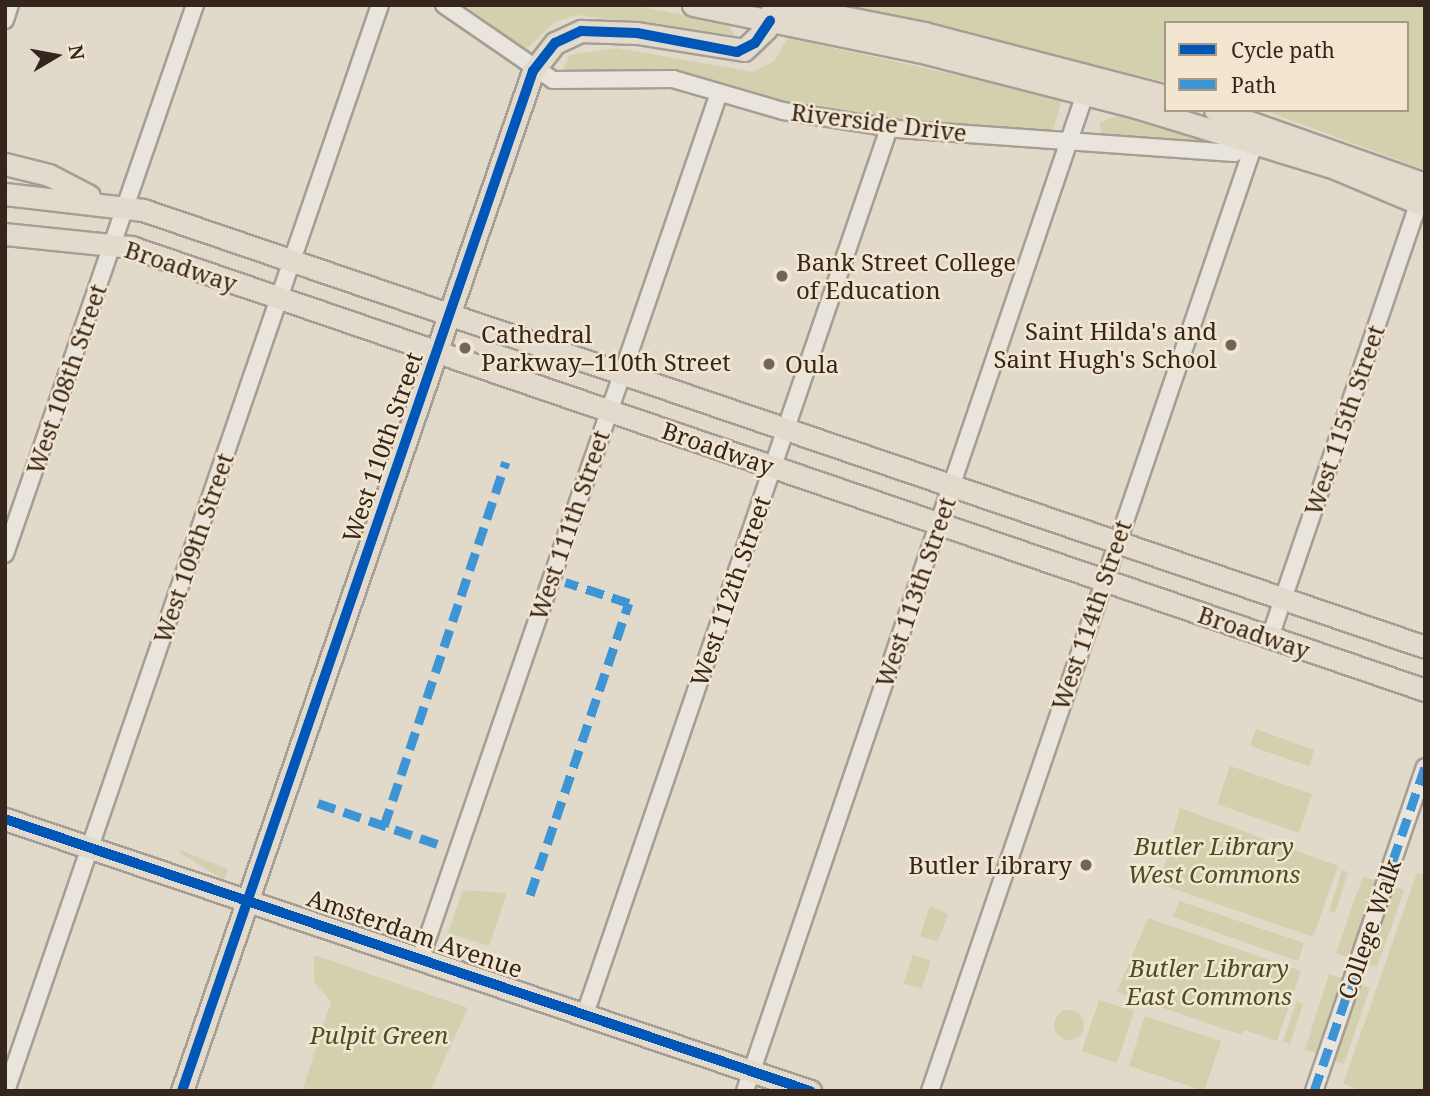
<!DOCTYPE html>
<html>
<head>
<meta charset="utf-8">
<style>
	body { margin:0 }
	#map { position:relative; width:1430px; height:1096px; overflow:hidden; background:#e1d9ca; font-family:"Noto Serif",serif }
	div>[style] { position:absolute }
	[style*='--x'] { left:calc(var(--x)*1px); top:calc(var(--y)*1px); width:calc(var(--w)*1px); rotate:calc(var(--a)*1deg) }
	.green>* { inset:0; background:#d2d0ad }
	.round { border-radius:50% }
	.roads { filter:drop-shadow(2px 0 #a69e94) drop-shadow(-2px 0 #a69e94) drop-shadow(0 2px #a69e94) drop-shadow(0 -2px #a69e94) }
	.minor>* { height:16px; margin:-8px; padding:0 8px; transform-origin:8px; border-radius:8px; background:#eae5dc }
	.major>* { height:21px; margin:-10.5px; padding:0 10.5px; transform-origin:10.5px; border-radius:10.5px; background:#e1dacd }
	.quiet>* { height:9px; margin-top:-4.5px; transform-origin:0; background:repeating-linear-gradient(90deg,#3d95d5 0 18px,transparent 0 27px) }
	.cycleway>* { height:10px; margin:-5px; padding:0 5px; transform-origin:5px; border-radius:5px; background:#0057b8 }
	.dots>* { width:19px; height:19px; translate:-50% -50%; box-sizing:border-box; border:4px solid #f3e6d0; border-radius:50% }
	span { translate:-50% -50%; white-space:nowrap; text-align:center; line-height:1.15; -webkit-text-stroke:5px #f3e6d0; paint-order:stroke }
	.street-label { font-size:24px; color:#34261d }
	.poi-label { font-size:24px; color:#34261d }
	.left { translate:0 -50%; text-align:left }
	.right { translate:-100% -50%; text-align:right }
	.park-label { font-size:24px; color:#474f25; font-style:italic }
	.frame { position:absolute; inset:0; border:7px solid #34261d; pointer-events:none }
	.legend { position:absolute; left:1164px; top:21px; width:245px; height:91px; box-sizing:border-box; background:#f3e6d0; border:2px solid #a79988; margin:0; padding:9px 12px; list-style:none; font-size:21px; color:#34261d }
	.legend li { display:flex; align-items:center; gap:14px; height:35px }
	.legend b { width:35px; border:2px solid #a79988 }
	.north { position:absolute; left:21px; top:21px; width:70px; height:70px; -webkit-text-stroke:5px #f3e6d0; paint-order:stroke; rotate:80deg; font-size:19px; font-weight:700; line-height:28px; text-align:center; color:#34261d }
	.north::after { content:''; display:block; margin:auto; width:24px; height:32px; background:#34261d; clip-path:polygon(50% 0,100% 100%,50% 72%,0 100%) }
</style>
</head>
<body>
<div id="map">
	<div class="green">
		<i style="clip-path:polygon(464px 5px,633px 5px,728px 24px,734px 35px,576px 15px,555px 22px,526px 49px)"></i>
		<i style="clip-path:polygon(846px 5px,1425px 5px,1425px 170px,1263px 110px,1407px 110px,1407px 23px,1166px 23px,1166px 82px)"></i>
		<i style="clip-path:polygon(788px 38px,1057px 97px,1062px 100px,1052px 133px,913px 126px,792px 108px,697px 79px,562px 71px,570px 55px,617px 48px,753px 72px,774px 61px)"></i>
		<i style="clip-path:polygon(1119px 115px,1206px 138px,1205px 141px,1101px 135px,1100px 122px)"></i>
		<i style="clip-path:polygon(1256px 729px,1314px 750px,1309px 766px,1250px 746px)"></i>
		<i style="clip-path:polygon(1230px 766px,1312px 794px,1299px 833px,1217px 804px)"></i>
		<i style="clip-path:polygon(1180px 808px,1338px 866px,1313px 937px,1160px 884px)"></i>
		<i style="clip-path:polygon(180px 850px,228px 869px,224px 880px,180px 853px)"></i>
		<i style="clip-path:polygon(1342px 870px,1348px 872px,1335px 913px,1329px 911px)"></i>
		<i style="clip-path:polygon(1417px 873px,1425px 875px,1425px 1091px,1365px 1091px,1343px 1084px)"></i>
		<i style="clip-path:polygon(1363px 876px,1376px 881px,1350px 958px,1336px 953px)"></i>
		<i style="clip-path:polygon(1391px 886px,1404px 890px,1377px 967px,1364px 963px)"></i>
		<i style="clip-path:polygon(463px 890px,507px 893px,489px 946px,448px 933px)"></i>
		<i style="clip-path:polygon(1179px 901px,1304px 943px,1298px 961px,1173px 917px)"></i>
		<i style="clip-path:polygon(930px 906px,948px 914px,938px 941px,920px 937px)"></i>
		<i style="clip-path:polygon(1148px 918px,1301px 971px,1277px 1041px,1244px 1030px,1242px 1035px,1117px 992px)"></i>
		<i style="clip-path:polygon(314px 955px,468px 1008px,430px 1091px,302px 1091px,331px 1002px,314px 982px)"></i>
		<i style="clip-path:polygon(913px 955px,931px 961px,922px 988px,903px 984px)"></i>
		<i style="clip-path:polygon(1329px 974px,1344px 979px,1319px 1054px,1305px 1050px)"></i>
		<i style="clip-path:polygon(1357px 984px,1370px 988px,1344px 1064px,1331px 1060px)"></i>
		<i style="clip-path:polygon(1099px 1000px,1134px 1011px,1117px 1063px,1082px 1051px)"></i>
		<i style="clip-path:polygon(1297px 1001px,1303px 1004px,1290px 1044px,1283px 1041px)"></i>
		<i class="round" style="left:1054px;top:1010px;width:30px;height:30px"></i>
		<i style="clip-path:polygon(1145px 1016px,1221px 1041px,1204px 1091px,1129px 1066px)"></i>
	</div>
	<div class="roads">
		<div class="minor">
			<i style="--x:444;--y:5;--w:132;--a:34.5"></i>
			<i style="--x:553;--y:80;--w:120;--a:-0.5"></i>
			<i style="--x:673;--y:79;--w:115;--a:16.2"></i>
			<i style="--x:783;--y:111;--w:116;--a:8.9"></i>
			<i style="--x:898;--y:129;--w:337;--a:4.1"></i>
			<i style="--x:1234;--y:153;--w:24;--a:-30"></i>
			<i style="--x:5;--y:20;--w:16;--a:-72"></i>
			<i style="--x:5;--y:554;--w:581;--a:-70.91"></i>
			<i style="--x:1270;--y:637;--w:459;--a:-71.1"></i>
			<i style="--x:421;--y:957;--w:914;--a:-70.97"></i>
			<i style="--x:585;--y:1014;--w:937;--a:-71.06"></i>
			<i style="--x:6;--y:1091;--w:1149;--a:-71"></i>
			<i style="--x:745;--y:1091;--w:1053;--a:-71.17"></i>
			<i style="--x:930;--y:1091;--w:1004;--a:-71.11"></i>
			<i style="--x:1314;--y:1091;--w:342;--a:-71.1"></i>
		</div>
		<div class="major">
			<i style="--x:693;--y:5;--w:230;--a:11.6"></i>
			<i style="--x:918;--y:51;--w:225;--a:14.4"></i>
			<i style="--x:1136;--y:107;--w:208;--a:17"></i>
			<i style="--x:1335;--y:168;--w:98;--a:22.9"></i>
			<i style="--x:783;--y:5;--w:144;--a:11.2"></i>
			<i style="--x:924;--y:33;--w:250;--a:14.6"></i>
			<i style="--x:1215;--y:110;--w:223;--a:19.4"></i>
			<i style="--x:5;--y:164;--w:45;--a:14"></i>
			<i style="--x:49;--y:175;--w:45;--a:27.7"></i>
			<i style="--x:5;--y:194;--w:139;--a:6.6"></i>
			<i style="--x:143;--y:210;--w:1354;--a:18.82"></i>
			<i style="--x:5;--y:234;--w:127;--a:5.9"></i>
			<i style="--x:131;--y:247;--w:1368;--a:18.9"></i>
			<i style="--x:5;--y:819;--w:850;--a:18.67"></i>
			<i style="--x:182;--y:1091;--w:1079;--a:-71.01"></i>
			<i style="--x:533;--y:71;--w:36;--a:-52"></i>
			<i style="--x:555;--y:43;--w:29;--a:-25"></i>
			<i style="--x:581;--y:31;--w:56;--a:2"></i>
			<i style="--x:637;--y:33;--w:108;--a:9"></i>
			<i style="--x:744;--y:50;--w:30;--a:-44"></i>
			<i style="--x:766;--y:29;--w:25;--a:-72"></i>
		</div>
	</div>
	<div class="quiet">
		<i style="--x:318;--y:803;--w:127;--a:18.9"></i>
		<i style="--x:384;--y:826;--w:384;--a:-71.5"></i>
		<i style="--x:530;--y:895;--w:308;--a:-71.3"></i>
		<i style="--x:629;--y:603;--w:67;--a:-161.8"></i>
		<i style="--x:1314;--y:1091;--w:342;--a:-71.1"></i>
	</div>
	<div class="cycleway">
		<i style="--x:5;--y:819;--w:850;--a:18.67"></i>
		<i style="--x:182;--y:1091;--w:1079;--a:-71.01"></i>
		<i style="--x:533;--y:71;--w:36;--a:-52"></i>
		<i style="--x:555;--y:43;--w:29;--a:-25"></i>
		<i style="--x:581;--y:31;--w:56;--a:2"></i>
		<i style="--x:637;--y:33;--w:102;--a:10.8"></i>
		<i style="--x:737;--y:52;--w:20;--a:-27"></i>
		<i style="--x:755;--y:43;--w:27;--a:-56"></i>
	</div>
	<div class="dots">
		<i style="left:782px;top:276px;background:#71655a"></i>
		<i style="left:1231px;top:345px;background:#71655a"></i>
		<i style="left:465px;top:348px;background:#71655a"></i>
		<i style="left:769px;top:364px;background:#71655a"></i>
		<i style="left:1086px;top:865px;background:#71655a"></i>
	</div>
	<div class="street-label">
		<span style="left:879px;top:122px;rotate:7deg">Riverside Drive</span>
		<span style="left:181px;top:266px;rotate:18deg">Broadway</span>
		<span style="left:66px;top:379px;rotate:-71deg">West 108th Street</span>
		<span style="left:1344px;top:420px;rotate:-71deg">West 115th Street</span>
		<span style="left:382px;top:447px;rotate:-71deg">West 110th Street</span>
		<span style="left:718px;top:448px;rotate:19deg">Broadway</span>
		<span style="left:569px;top:525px;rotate:-71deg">West 111th Street</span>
		<span style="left:193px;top:548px;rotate:-71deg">West 109th Street</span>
		<span style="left:730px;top:591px;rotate:-71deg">West 112th Street</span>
		<span style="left:915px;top:592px;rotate:-71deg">West 113th Street</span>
		<span style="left:1091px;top:615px;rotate:-71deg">West 114th Street</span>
		<span style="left:1254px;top:632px;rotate:19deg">Broadway</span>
		<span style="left:1369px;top:929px;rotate:-71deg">College Walk</span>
		<span style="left:415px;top:933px;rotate:19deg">Amsterdam Avenue</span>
	</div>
	<div class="poi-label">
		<span class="left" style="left:796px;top:276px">Bank Street College<br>of Education</span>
		<span class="right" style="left:1217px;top:345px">Saint Hilda's and<br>Saint Hugh's School</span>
		<span class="left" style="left:481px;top:348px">Cathedral<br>Parkway–110th Street</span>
		<span class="left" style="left:785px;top:364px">Oula</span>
		<span class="right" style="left:1072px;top:865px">Butler Library</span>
	</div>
	<div class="park-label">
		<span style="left:1214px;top:860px">Butler Library<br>West Commons</span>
		<span style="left:1209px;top:982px">Butler Library<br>East Commons</span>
		<span style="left:379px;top:1035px">Pulpit Green</span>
	</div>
	<div class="frame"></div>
	<ul class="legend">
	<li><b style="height:9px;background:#0057b8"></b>Cycle path</li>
	<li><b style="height:9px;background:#3d95d5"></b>Path</li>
	</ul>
	<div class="north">N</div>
</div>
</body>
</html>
